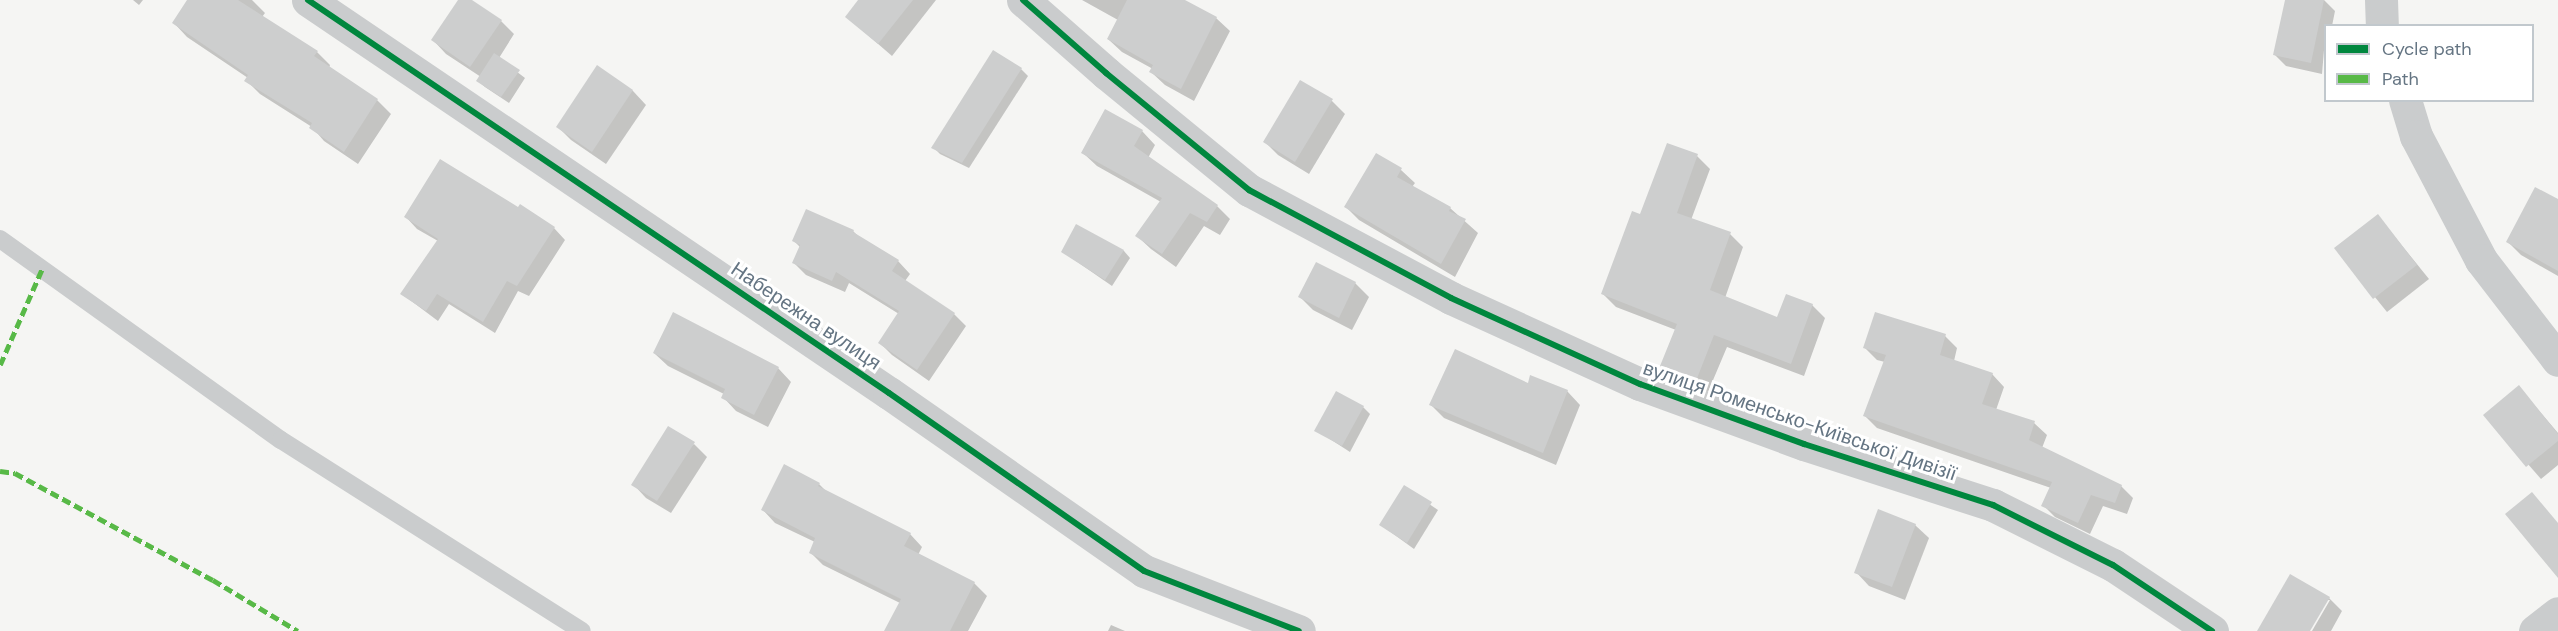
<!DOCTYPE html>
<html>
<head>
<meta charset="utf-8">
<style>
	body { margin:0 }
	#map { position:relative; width:2558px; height:631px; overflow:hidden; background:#f5f5f3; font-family:"DM Sans",sans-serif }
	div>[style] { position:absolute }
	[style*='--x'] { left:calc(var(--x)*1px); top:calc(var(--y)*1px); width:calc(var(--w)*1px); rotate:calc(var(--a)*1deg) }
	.shadow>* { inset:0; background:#0003 }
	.building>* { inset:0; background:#cdcece }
	.service>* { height:18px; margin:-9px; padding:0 9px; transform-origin:9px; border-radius:9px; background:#cacccd }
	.minor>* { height:33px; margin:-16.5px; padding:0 16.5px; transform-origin:16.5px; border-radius:16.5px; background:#cacccd }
	.quiet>* { height:4.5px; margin-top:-2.25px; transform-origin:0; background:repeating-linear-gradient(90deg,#58b947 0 9px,transparent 0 13.5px) }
	.cycleway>* { height:6px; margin:-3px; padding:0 3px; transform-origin:3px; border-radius:3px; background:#00873e }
	span { translate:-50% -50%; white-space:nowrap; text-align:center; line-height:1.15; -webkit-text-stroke:6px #fff; paint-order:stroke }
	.street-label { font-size:20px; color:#657583 }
	.legend { position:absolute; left:2324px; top:24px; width:210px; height:78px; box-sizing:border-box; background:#fff; border:2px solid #c1c8cd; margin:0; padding:8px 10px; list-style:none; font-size:18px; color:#657583 }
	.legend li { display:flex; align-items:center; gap:12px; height:30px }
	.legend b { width:30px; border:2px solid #c1c8cd }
</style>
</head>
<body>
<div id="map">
	<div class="shadow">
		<i style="clip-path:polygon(133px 0,143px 0,139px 5px)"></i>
		<i style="clip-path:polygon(189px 0,252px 0,265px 13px,262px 17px,317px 52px,330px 65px,329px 68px,377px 100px,391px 114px,358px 164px,324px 141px,312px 127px,260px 94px,246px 80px,248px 78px,187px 37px,174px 23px)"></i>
		<i style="clip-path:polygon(460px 0,470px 0,501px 21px,514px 34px,499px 58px,525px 78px,509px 103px,485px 87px,478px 81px,481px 77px,446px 54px,433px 40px)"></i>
		<i style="clip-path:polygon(860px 0,936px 0,892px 56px,847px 17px)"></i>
		<i style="clip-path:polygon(1082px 0,1181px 0,1216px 18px,1230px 31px,1194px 101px,1165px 85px,1151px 72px,1153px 69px,1122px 52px,1108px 39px,1118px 20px)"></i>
		<i style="clip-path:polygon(2286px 0,2324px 0,2335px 11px,2332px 26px,2326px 26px,2322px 74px,2286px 66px,2275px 55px)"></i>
		<i style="clip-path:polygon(598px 67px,633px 91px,646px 105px,606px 164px,571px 140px,558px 127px)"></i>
		<i style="clip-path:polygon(1021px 69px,1028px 76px,969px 168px,940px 154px,933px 147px)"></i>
		<i style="clip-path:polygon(1301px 82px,1332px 101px,1345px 114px,1309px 174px,1278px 155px,1265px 142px)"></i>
		<i style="clip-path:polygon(1142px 131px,1155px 145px,1148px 158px,1217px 206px,1230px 219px,1220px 235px,1204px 226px,1176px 267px,1151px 249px,1137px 236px,1161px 202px,1097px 166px,1083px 153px)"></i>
		<i style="clip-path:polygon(1377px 155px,1401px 170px,1415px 183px,1412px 187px,1450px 208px,1478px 233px,1455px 277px,1359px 220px,1346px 207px)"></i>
		<i style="clip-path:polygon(1697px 156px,1710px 169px,1691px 220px,1730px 234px,1743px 247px,1725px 298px,1778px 319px,1812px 305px,1825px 318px,1804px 376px,1727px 347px,1708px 392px,1675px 379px,1662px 366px,1676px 330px,1616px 307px,1603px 294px,1641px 216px)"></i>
		<i style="clip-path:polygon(2558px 200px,2558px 276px,2521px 255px,2508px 242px)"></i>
		<i style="clip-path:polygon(2378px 216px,2429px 279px,2387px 312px,2336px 249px)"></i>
		<i style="clip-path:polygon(406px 217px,554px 228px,565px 240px,529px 296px,518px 291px,495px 333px,449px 304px,438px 321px,402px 294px,438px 241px,417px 229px)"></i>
		<i style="clip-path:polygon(1076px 226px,1124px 251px,1130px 258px,1112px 286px,1063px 252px)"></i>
		<i style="clip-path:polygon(853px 231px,862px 240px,898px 261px,910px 274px,905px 281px,954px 314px,966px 326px,929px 381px,892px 355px,880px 343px,899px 314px,849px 283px,845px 292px,806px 275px,794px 263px,801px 248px,794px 241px)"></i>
		<i style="clip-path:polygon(1317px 264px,1355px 283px,1369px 297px,1352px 330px,1313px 310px,1300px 297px)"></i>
		<i style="clip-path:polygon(1945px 336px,1957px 348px,1954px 361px,1992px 374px,2004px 387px,1996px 410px,2034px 423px,2047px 435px,2042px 448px,2121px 486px,2133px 498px,2127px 514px,2103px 506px,2090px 534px,2055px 517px,2043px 505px,2051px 488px,1877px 428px,1865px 416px,1885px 362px,1877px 360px,1865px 348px)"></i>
		<i style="clip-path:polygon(654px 353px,778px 368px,791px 382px,768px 427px,736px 411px,723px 397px,724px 394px,668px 366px)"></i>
		<i style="clip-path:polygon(1528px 385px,1567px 391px,1580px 405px,1556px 465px,1444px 418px,1431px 405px)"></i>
		<i style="clip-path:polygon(2519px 387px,2558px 433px,2558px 465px,2541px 479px,2485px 415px)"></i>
		<i style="clip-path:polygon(1363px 407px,1370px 414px,1350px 452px,1316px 430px)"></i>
		<i style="clip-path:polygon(694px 444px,707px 457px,671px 513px,646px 498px,633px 484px)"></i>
		<i style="clip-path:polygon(819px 484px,828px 493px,910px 534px,922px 547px,918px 555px,974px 583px,987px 596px,968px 631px,886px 631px,900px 603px,823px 565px,810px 552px,815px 542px,775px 523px,763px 510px)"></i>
		<i style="clip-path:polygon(1404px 487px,1438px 510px,1414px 549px,1381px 525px)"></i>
		<i style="clip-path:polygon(1915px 525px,1929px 538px,1905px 600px,1869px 586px,1856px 572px)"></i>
		<i style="clip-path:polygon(2329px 598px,2342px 611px,2331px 631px,2312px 631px,2330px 600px,2326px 600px,2308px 631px,2259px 631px)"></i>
		<i style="clip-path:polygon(1111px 625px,1125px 631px,1108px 631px)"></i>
	</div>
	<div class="building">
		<i style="clip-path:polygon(187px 0,238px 0,318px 51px,314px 56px,378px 99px,344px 152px,309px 128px,312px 123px,244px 81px,248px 75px,172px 23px)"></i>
		<i style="clip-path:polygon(458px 0,472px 0,502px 20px,470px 67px,431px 40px)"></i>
		<i style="clip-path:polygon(858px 0,913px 0,878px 44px,845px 17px)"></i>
		<i style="clip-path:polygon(1127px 0,1185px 0,1217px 17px,1181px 89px,1149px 72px,1153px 65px,1107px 39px)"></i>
		<i style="clip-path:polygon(2285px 0,2324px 0,2311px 63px,2273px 55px)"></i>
		<i style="clip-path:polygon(993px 50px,1022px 68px,962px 163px,931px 148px)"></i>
		<i style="clip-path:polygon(494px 53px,520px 70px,501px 97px,476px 81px)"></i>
		<i style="clip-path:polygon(597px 65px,633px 90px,592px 152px,556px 127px)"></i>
		<i style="clip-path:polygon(1300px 80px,1333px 99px,1295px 162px,1263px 142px)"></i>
		<i style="clip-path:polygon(1105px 109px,1143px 130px,1134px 146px,1218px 205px,1207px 222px,1190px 213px,1162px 254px,1135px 236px,1162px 198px,1081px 153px)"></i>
		<i style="clip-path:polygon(1667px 143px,1698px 154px,1677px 213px,1731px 232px,1710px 290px,1777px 317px,1786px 294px,1813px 304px,1791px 364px,1714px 335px,1696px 381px,1660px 366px,1677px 324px,1601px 294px,1632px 211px,1640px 214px)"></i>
		<i style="clip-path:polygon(1376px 153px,1402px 168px,1397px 177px,1451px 207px,1449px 211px,1466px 219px,1441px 264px,1344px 207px)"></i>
		<i style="clip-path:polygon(440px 159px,518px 207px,520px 204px,555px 227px,517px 286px,507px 281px,483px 322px,437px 294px,426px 311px,400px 294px,438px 239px,404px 217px)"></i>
		<i style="clip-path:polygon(2535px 187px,2558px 199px,2558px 271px,2506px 242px)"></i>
		<i style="clip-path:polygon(806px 209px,854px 230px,853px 232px,899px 260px,892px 271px,955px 313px,917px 370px,878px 343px,899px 311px,836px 272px,832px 281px,792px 263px,800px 245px,792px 241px)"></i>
		<i style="clip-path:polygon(2378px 214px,2417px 265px,2373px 299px,2334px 248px)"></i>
		<i style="clip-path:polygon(1076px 224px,1124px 250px,1105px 280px,1061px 252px)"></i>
		<i style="clip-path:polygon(1316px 262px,1356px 282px,1339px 318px,1298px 297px)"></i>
		<i style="clip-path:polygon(673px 312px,779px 367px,754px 415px,721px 398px,725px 389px,653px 353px)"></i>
		<i style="clip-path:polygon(1875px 312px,1946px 334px,1940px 355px,1993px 373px,1982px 404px,2035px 421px,2029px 440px,2122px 485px,2115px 503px,2091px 495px,2078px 523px,2041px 506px,2052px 482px,1863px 416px,1886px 355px,1863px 348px)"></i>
		<i style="clip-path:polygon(1455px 349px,1528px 383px,1530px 375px,1568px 390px,1543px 453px,1429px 405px)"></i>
		<i style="clip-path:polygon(2519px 385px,2558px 434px,2558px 441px,2526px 467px,2483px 415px)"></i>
		<i style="clip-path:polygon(1336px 391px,1364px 406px,1342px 446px,1314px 431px)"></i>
		<i style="clip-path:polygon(668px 426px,695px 442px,657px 501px,631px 485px)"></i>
		<i style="clip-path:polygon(784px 464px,820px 483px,818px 486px,911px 533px,904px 546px,975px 582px,950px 631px,884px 631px,901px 599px,809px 553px,815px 538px,761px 510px)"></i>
		<i style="clip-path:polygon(1404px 485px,1432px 502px,1407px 543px,1379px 525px)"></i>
		<i style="clip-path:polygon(2532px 492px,2558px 523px,2558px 578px,2505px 514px)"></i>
		<i style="clip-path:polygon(1878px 509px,1916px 524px,1892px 587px,1854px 573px)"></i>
		<i style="clip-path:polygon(2290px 574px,2330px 597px,2310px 631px,2257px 631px)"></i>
	</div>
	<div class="service">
		<i style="--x:0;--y:239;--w:345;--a:35.6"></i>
		<i style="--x:281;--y:440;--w:356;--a:32.4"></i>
	</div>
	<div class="minor">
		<i style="--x:308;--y:0;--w:701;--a:34.08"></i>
		<i style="--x:889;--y:393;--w:311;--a:34.9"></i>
		<i style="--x:1144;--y:571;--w:166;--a:21.2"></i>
		<i style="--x:1023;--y:0;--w:111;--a:41.3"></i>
		<i style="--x:1106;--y:73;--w:185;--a:39.3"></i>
		<i style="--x:1249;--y:190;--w:229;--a:28.1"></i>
		<i style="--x:1451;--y:298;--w:208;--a:24.5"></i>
		<i style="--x:1640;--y:384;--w:175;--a:20.1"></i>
		<i style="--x:1804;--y:444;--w:199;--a:17.9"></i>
		<i style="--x:1993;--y:505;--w:134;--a:26.6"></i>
		<i style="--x:2113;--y:565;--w:119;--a:33.7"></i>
		<i style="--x:2381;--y:0;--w:26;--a:88"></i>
		<i style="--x:2405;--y:100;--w:38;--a:73"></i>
		<i style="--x:2416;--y:136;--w:140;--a:62.3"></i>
		<i style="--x:2481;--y:260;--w:126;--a:52.4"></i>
		<i style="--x:2535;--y:631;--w:29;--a:-38"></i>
	</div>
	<div class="quiet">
		<i style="--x:0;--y:365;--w:105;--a:-66.4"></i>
		<i style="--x:0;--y:471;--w:15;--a:8"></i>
		<i style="--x:15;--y:473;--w:225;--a:28.4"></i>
		<i style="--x:213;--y:580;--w:99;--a:31"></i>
	</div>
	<div class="cycleway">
		<i style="--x:308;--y:0;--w:701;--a:34.08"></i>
		<i style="--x:889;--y:393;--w:311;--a:34.9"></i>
		<i style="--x:1144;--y:571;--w:166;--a:21.2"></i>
		<i style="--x:1023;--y:0;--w:111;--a:41.3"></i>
		<i style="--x:1106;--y:73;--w:185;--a:39.3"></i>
		<i style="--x:1249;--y:190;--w:229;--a:28.1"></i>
		<i style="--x:1451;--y:298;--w:208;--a:24.5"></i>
		<i style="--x:1640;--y:384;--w:175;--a:20.1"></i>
		<i style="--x:1804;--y:444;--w:199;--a:17.9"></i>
		<i style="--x:1993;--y:505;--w:134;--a:26.6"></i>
		<i style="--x:2113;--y:565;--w:119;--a:33.7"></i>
	</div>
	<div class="street-label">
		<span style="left:806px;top:316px;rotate:34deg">Набережна вулиця</span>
		<span style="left:1800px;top:421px;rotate:19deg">вулиця Роменсько-Київської Дивізії</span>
	</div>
	<ul class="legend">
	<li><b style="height:8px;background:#00873e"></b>Cycle path</li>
	<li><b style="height:8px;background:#58b947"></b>Path</li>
	</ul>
</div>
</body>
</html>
